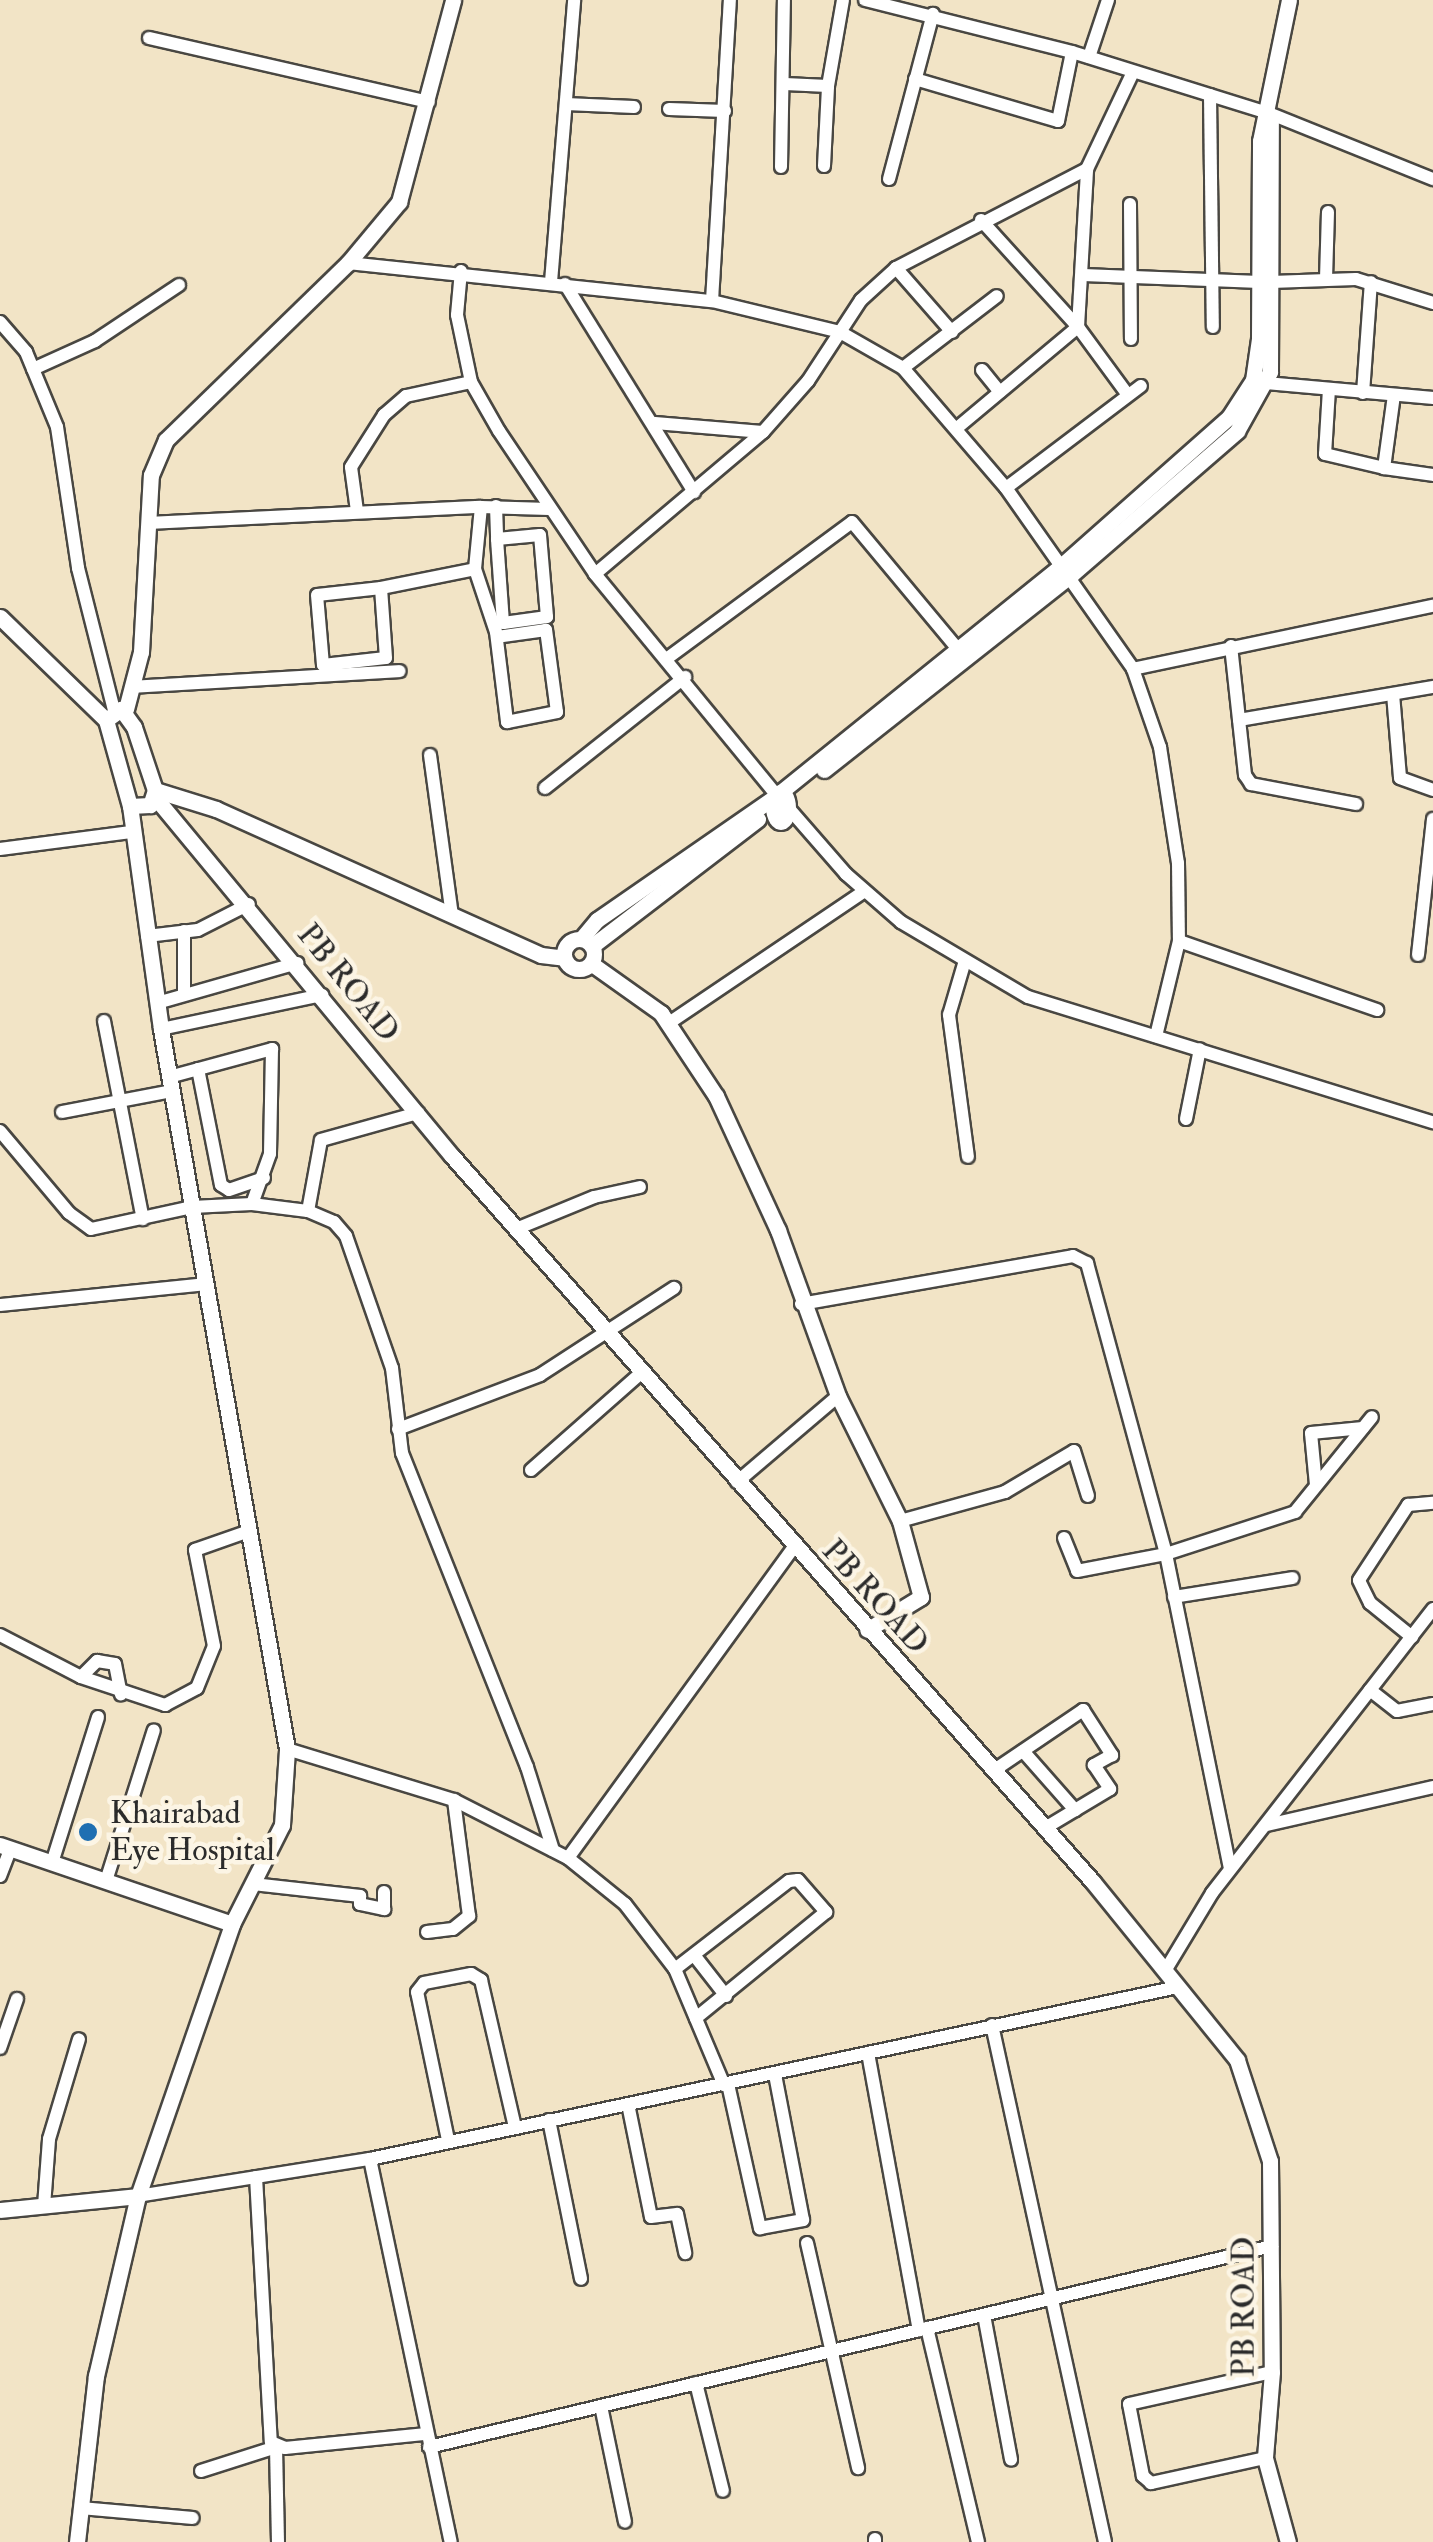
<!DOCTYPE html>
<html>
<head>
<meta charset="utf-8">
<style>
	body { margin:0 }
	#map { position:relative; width:1433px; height:2542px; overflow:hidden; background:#f2e4c6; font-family:"IM FELL Double Pica",serif }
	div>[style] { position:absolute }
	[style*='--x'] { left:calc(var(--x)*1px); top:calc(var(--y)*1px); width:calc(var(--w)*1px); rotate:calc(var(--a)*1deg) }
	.roads { filter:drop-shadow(2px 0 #494742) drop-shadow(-2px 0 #494742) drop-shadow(0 2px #494742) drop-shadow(0 -2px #494742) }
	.minor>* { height:12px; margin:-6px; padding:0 6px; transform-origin:6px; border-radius:6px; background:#fff }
	.tertiary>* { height:15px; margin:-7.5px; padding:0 7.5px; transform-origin:7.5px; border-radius:7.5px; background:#fff }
	.tertiary>.ring { margin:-7.5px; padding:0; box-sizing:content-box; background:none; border:15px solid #fff; border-radius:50% }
	.dots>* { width:28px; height:28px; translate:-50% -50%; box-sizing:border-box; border:5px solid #fcf5e5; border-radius:50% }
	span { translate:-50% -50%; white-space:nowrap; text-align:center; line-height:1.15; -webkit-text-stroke:9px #fcf5e5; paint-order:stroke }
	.street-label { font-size:32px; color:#2b2b2b }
	.poi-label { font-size:32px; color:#2b2b2b }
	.left { translate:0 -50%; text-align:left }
</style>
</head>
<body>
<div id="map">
	<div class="roads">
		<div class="minor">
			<i style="--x:865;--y:0;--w:213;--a:14.1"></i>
			<i style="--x:1072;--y:52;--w:208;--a:17.3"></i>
			<i style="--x:1271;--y:114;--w:175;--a:21.9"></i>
			<i style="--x:149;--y:38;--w:287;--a:12.9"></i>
			<i style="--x:1089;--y:57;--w:60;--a:-71.6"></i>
			<i style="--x:915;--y:79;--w:149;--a:16.4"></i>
			<i style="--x:1058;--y:121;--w:70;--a:-78.5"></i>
			<i style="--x:785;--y:84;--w:43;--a:2.7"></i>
			<i style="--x:1210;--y:95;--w:232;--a:89.3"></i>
			<i style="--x:566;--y:104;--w:68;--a:2.5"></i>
			<i style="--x:669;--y:109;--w:56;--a:2"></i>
			<i style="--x:824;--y:166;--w:80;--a:-87.1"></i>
			<i style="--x:828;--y:86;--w:87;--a:-80.1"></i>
			<i style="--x:781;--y:167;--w:167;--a:-89"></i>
			<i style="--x:889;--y:179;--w:171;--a:-75.1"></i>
			<i style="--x:1130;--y:204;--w:135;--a:89.6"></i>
			<i style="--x:981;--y:220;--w:144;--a:47.8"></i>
			<i style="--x:1078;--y:327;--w:84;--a:53.7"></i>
			<i style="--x:348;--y:263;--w:366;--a:6"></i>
			<i style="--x:712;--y:301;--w:132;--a:13.6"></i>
			<i style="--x:840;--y:332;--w:73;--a:29.7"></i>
			<i style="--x:903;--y:368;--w:158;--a:49.4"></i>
			<i style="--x:1006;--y:488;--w:221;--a:54.9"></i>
			<i style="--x:1133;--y:669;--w:83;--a:70.9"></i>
			<i style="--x:1160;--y:747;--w:117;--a:81.2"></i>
			<i style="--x:1178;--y:863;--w:78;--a:89.3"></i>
			<i style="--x:1179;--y:941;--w:98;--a:103.6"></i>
			<i style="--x:896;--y:268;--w:85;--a:48.8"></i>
			<i style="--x:461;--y:271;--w:44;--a:95.2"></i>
			<i style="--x:457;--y:315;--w:68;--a:78.2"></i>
			<i style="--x:471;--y:382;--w:56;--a:60.3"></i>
			<i style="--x:499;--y:431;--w:172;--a:56.1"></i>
			<i style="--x:595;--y:574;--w:283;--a:50.6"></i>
			<i style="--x:1083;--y:275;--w:177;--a:2.3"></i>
			<i style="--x:1326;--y:279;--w:67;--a:-88.3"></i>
			<i style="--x:551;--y:282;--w:283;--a:-85.3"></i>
			<i style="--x:1271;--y:282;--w:85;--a:-2"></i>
			<i style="--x:1356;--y:279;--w:81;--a:17.3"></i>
			<i style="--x:565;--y:284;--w:245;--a:58.2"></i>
			<i style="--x:712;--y:301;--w:302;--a:-86.6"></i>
			<i style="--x:0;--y:322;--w:40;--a:49"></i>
			<i style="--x:26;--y:352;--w:81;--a:67.5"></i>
			<i style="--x:57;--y:427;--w:143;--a:81.5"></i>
			<i style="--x:78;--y:568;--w:146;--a:75.8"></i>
			<i style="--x:903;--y:368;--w:118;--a:-37.5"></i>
			<i style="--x:33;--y:369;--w:68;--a:-24.3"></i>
			<i style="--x:95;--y:341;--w:101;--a:-33.7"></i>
			<i style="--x:982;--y:370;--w:28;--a:51"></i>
			<i style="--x:1266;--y:383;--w:168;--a:5.1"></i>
			<i style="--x:1329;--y:389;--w:65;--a:93.5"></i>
			<i style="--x:1325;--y:454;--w:61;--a:13.3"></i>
			<i style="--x:1363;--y:393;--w:111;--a:-85.9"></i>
			<i style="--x:1394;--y:395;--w:74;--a:97.8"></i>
			<i style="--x:1384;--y:468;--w:49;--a:8.1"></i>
			<i style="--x:655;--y:423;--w:108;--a:4.8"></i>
			<i style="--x:957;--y:428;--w:158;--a:-39.9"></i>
			<i style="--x:1078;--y:327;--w:158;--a:-86.7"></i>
			<i style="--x:1006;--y:488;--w:169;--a:-37.1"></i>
			<i style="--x:496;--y:506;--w:33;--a:88"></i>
			<i style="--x:357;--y:511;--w:44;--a:-97.8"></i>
			<i style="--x:351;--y:467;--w:62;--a:-57.6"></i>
			<i style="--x:384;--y:415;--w:29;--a:-41"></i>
			<i style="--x:406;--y:396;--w:66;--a:-12.2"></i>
			<i style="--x:148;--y:523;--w:333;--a:-2.8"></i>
			<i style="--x:481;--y:507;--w:68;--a:1.7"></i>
			<i style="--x:540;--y:535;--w:82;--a:85.1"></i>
			<i style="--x:547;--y:617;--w:44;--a:172.2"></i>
			<i style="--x:503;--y:623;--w:84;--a:-94.1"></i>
			<i style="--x:497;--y:539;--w:43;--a:-5.3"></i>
			<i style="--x:475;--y:569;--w:66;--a:71.6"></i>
			<i style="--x:496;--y:632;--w:91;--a:83"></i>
			<i style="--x:507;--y:722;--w:51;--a:-11.3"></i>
			<i style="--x:557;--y:712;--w:83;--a:-97.6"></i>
			<i style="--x:546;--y:630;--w:49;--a:171.9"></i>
			<i style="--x:595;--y:574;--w:220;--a:-40.2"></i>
			<i style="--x:763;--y:432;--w:68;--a:-48.6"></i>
			<i style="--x:808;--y:381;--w:97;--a:-56.8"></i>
			<i style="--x:861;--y:300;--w:47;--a:-42.4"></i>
			<i style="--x:896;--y:268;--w:215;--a:-27.4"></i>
			<i style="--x:1087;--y:169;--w:107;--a:-64.6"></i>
			<i style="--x:381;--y:588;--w:64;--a:173.8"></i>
			<i style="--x:317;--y:595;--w:70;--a:85.1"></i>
			<i style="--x:323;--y:665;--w:63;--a:-6.3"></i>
			<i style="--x:386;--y:658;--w:70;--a:-94.1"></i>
			<i style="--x:381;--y:588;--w:96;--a:-11.4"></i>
			<i style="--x:475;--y:569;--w:62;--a:-84.5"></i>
			<i style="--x:1231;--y:646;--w:130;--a:83.8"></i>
			<i style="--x:1245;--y:775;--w:11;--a:56"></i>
			<i style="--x:1251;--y:784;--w:107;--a:10.8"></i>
			<i style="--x:669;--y:657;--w:227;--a:-36.4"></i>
			<i style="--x:852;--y:522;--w:163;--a:50.2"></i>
			<i style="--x:1133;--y:669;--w:307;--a:-11.9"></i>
			<i style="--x:132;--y:687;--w:268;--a:-3.4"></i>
			<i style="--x:1393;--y:694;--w:84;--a:85.2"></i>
			<i style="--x:1400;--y:778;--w:35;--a:20"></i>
			<i style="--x:1239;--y:720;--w:197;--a:-9.7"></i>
			<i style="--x:430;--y:755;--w:162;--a:82.2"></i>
			<i style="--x:545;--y:788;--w:179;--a:-38.4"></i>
			<i style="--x:785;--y:804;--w:93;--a:48.9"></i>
			<i style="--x:846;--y:874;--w:73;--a:41.1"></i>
			<i style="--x:901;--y:922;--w:147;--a:30.6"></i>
			<i style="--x:1028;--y:997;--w:424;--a:17.2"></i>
			<i style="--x:0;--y:849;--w:132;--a:-7.4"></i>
			<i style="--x:147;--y:936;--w:51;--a:-6.7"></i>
			<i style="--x:198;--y:930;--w:57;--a:-27"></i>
			<i style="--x:1179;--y:941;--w:210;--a:19.2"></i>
			<i style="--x:1418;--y:955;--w:137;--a:-83.7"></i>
			<i style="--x:964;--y:964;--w:53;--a:106.4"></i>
			<i style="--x:949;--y:1015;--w:143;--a:82.4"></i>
			<i style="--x:184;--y:992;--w:61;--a:-90"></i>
			<i style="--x:157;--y:1003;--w:146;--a:-15.9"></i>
			<i style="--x:104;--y:1021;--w:202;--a:78.9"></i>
			<i style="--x:669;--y:1023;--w:236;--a:-34"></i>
			<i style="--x:161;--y:1029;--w:165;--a:-11.9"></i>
			<i style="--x:198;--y:1069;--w:118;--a:78.8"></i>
			<i style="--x:221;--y:1185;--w:9;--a:32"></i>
			<i style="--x:229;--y:1190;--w:37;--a:-19"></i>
			<i style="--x:169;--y:1077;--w:107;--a:-15.2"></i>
			<i style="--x:272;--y:1049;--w:105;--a:91.1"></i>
			<i style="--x:270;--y:1154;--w:53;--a:109.8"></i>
			<i style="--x:62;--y:1112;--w:112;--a:-10.8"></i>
			<i style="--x:1186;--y:1119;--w:71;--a:-78.7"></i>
			<i style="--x:0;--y:1131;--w:107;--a:49.9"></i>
			<i style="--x:69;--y:1213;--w:27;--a:36"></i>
			<i style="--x:91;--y:1229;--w:103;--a:-12.3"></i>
			<i style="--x:192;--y:1207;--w:60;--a:-2.9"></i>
			<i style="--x:252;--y:1204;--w:56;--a:7.1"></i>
			<i style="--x:308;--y:1211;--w:28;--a:23"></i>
			<i style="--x:334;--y:1222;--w:18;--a:49"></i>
			<i style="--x:346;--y:1236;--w:140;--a:70.8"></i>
			<i style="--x:392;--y:1368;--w:86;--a:83.3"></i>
			<i style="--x:402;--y:1453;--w:338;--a:68.3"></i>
			<i style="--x:527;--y:1767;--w:87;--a:72.6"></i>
			<i style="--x:308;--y:1211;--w:72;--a:-79.6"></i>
			<i style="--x:321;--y:1140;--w:101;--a:-15.6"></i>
			<i style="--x:516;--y:1229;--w:84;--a:-22.3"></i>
			<i style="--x:594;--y:1197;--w:47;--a:-12.3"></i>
			<i style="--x:801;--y:1304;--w:276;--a:-10"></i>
			<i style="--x:1073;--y:1256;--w:16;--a:27"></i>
			<i style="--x:1087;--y:1263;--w:302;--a:74.8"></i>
			<i style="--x:1166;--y:1554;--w:136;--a:-18"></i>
			<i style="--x:1295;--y:1512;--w:122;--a:-51"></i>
			<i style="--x:0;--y:1305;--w:207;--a:-5.8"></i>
			<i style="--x:398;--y:1429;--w:152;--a:-20.8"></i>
			<i style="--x:540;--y:1375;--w:160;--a:-33"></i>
			<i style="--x:531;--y:1470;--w:147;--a:-41.4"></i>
			<i style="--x:737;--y:1482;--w:133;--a:-40.4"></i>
			<i style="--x:1316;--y:1485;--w:52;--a:-95.5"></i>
			<i style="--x:1311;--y:1433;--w:52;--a:-5.5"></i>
			<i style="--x:900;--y:1521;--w:109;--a:-15.4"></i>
			<i style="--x:1005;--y:1492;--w:80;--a:-30.7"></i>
			<i style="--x:1074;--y:1451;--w:47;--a:72.7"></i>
			<i style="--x:1064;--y:1538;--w:35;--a:68"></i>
			<i style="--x:1077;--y:1571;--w:91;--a:-10.8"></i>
			<i style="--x:1166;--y:1554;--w:321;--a:78.5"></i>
			<i style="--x:1174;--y:1597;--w:120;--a:-9.1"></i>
			<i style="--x:0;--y:1635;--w:91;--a:27.4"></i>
			<i style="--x:81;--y:1677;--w:89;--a:18.4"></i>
			<i style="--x:165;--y:1705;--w:36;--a:-28"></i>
			<i style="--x:197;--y:1688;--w:45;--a:-68"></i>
			<i style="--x:214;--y:1646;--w:98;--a:-101.2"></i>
			<i style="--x:195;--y:1550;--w:57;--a:-19.4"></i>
			<i style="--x:1412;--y:1637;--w:54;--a:-141"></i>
			<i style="--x:1370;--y:1603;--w:25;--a:-116"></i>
			<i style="--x:1359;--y:1580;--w:90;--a:-56.8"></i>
			<i style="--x:1408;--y:1505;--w:25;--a:-5"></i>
			<i style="--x:81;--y:1677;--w:23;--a:-45"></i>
			<i style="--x:97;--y:1661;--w:18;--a:9"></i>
			<i style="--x:115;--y:1664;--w:31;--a:79"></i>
			<i style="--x:1370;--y:1690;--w:34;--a:38"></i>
			<i style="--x:1397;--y:1711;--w:37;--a:-11"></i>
			<i style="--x:287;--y:1749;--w:175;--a:17"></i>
			<i style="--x:454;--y:1800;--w:128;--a:27"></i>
			<i style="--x:568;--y:1858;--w:73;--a:38.9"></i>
			<i style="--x:625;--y:1904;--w:82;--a:52.4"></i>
			<i style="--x:675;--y:1969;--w:126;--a:67.1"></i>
			<i style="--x:1023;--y:1751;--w:79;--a:48.6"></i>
			<i style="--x:993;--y:1771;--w:109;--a:-34.1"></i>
			<i style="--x:1083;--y:1710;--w:54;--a:57.2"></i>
			<i style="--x:1112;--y:1755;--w:21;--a:151"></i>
			<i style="--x:1094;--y:1765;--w:29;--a:56"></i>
			<i style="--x:1110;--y:1789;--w:76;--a:149"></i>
			<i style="--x:1267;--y:1825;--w:170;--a:-12.9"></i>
			<i style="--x:568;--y:1858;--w:384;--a:-54"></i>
			<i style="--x:52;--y:1863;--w:153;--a:-72.5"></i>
			<i style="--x:0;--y:1876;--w:30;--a:-69"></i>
			<i style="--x:106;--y:1881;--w:158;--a:-72.4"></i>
			<i style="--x:253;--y:1884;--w:108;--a:6.4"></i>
			<i style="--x:360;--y:1896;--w:8;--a:90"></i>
			<i style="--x:360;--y:1904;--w:25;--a:12"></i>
			<i style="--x:384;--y:1909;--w:17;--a:-90"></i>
			<i style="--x:427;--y:1932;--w:26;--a:-7"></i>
			<i style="--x:453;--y:1929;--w:21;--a:-39"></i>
			<i style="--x:469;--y:1916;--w:117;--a:-97.4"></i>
			<i style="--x:694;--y:1955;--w:52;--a:52"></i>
			<i style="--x:675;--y:1969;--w:144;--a:-37.7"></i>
			<i style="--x:789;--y:1881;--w:9;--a:-6"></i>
			<i style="--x:798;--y:1880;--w:43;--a:48.8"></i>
			<i style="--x:826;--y:1912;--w:168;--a:140.8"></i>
			<i style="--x:1165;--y:1971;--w:91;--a:-58.9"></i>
			<i style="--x:1212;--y:1893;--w:360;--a:-52.1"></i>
			<i style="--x:992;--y:2025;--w:529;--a:77.67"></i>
			<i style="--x:0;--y:2048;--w:52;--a:-70.9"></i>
			<i style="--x:868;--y:2053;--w:282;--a:79.6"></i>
			<i style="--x:728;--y:2084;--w:148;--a:77.5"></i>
			<i style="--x:760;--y:2228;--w:44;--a:-10.5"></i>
			<i style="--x:803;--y:2220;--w:149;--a:-100.9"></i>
			<i style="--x:628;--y:2104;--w:115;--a:78.5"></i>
			<i style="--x:651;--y:2217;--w:26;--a:-7"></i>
			<i style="--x:677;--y:2214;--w:40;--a:78"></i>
			<i style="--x:549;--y:2120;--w:162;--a:78.6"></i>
			<i style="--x:448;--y:2140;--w:151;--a:-101.8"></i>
			<i style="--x:417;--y:1992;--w:11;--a:-52"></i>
			<i style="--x:424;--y:1983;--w:48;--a:-10.8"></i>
			<i style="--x:471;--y:1974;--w:12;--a:31"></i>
			<i style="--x:481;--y:1980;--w:151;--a:77"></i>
			<i style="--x:370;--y:2159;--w:391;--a:78.1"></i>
			<i style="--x:256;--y:2177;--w:265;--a:86.8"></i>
			<i style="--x:271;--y:2442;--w:15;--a:23"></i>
			<i style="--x:285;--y:2448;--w:142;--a:-5.7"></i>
			<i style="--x:138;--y:2196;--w:235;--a:-9.1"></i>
			<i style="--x:370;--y:2159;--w:826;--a:-12.02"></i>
			<i style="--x:44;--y:2206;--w:67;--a:-85.7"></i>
			<i style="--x:49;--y:2139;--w:104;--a:-73.3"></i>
			<i style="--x:807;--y:2243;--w:231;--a:77.2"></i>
			<i style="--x:984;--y:2315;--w:147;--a:79.4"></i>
			<i style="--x:927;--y:2328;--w:220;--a:76.6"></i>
			<i style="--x:696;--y:2383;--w:111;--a:76"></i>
			<i style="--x:601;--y:2406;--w:118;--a:78.3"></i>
			<i style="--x:429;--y:2447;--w:867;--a:-13.41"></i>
			<i style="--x:1265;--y:2458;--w:117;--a:167.6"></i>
			<i style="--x:1151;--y:2483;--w:11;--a:-139"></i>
			<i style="--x:1143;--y:2476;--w:73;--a:-101"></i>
			<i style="--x:1129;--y:2404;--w:147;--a:-12.6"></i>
			<i style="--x:201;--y:2471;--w:79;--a:-17.7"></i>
			<i style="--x:276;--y:2447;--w:95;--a:88.8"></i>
			<i style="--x:81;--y:2508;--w:112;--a:5.1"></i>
			<i style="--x:875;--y:2539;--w:3;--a:90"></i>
		</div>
		<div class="tertiary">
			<i style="--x:0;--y:617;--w:148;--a:44.2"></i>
			<i style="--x:126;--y:709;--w:59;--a:-75.3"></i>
			<i style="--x:141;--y:652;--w:177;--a:-86.8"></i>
			<i style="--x:151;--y:475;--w:38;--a:-67"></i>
			<i style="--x:166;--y:440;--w:254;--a:-44.2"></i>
			<i style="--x:348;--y:263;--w:80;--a:-50.1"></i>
			<i style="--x:399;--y:202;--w:209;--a:-75"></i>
			<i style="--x:824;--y:770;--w:315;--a:-38.3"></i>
			<i style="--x:1071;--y:575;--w:220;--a:-40.9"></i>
			<i style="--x:1237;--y:431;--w:68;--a:-60.8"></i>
			<i style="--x:1270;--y:372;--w:254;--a:-89.8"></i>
			<i style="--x:155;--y:790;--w:64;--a:17.3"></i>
			<i style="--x:216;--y:809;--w:356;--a:24.2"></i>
			<i style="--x:541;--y:955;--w:23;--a:7"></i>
			<i style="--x:782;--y:791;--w:361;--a:-38.9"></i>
			<i style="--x:1063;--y:564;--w:222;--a:-41.5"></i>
			<i style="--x:1229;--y:417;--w:44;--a:-57"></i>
			<i style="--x:1253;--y:380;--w:41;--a:-81.7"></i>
			<i style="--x:1259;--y:339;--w:198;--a:-89.7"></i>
			<i style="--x:1260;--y:141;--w:144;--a:-78.4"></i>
			<i class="ring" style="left:773px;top:792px;width:-1px;height:-1px"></i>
			<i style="--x:154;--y:796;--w:467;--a:50.4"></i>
			<i style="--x:452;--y:1156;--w:968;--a:48.56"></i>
			<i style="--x:1093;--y:1882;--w:229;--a:51"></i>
			<i style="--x:1237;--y:2060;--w:106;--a:71.9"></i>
			<i style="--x:1270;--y:2161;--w:211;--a:89.5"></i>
			<i style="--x:1272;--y:2372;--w:86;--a:94.7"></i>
			<i style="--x:1265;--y:2458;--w:87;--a:74.7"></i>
			<i class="ring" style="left:564px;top:939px;width:15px;height:15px"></i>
			<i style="--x:581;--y:939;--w:25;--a:-50"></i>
			<i style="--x:597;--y:920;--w:214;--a:-34.7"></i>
			<i style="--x:592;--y:946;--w:209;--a:-37.4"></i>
			<i style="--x:592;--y:964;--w:85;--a:35.4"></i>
			<i style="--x:661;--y:1013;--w:100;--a:56.5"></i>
			<i style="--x:716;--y:1096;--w:148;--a:65.2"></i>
			<i style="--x:778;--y:1230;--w:177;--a:70.1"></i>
			<i style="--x:838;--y:1396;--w:140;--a:63.6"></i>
			<i style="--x:900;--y:1521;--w:79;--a:74.6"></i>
			<i style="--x:921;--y:1597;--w:63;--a:148.6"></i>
			<i style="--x:0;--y:1845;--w:245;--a:18.8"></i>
			<i style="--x:0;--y:2210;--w:139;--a:-5.8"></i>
			<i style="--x:77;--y:2542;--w:167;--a:-83.5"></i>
			<i style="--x:96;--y:2376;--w:185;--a:-76.9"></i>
			<i style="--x:138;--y:2196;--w:288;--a:-70.9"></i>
			<i style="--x:232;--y:1924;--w:111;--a:-63.2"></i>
			<i style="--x:282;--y:1825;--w:76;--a:-86.2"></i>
			<i style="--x:287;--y:1749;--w:731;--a:-99.93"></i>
			<i style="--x:161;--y:1029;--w:225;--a:-97.9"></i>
			<i style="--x:130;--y:806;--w:89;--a:-105.6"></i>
			<i style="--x:106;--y:720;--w:19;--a:-36"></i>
			<i style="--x:121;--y:709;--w:22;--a:54"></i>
			<i style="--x:134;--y:727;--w:66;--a:71.6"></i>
			<i style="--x:155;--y:790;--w:16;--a:108"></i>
			<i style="--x:150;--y:805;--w:20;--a:177"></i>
		</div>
	</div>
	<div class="dots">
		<i style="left:88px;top:1832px;background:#1f6fb2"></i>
	</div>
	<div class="street-label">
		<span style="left:348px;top:983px;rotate:51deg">PB ROAD</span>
		<span style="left:875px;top:1597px;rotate:48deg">PB ROAD</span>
		<span style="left:1244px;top:2307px;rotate:-90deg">PB ROAD</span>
	</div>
	<div class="poi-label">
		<span class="left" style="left:110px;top:1832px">Khairabad<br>Eye Hospital</span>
	</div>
</div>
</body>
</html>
